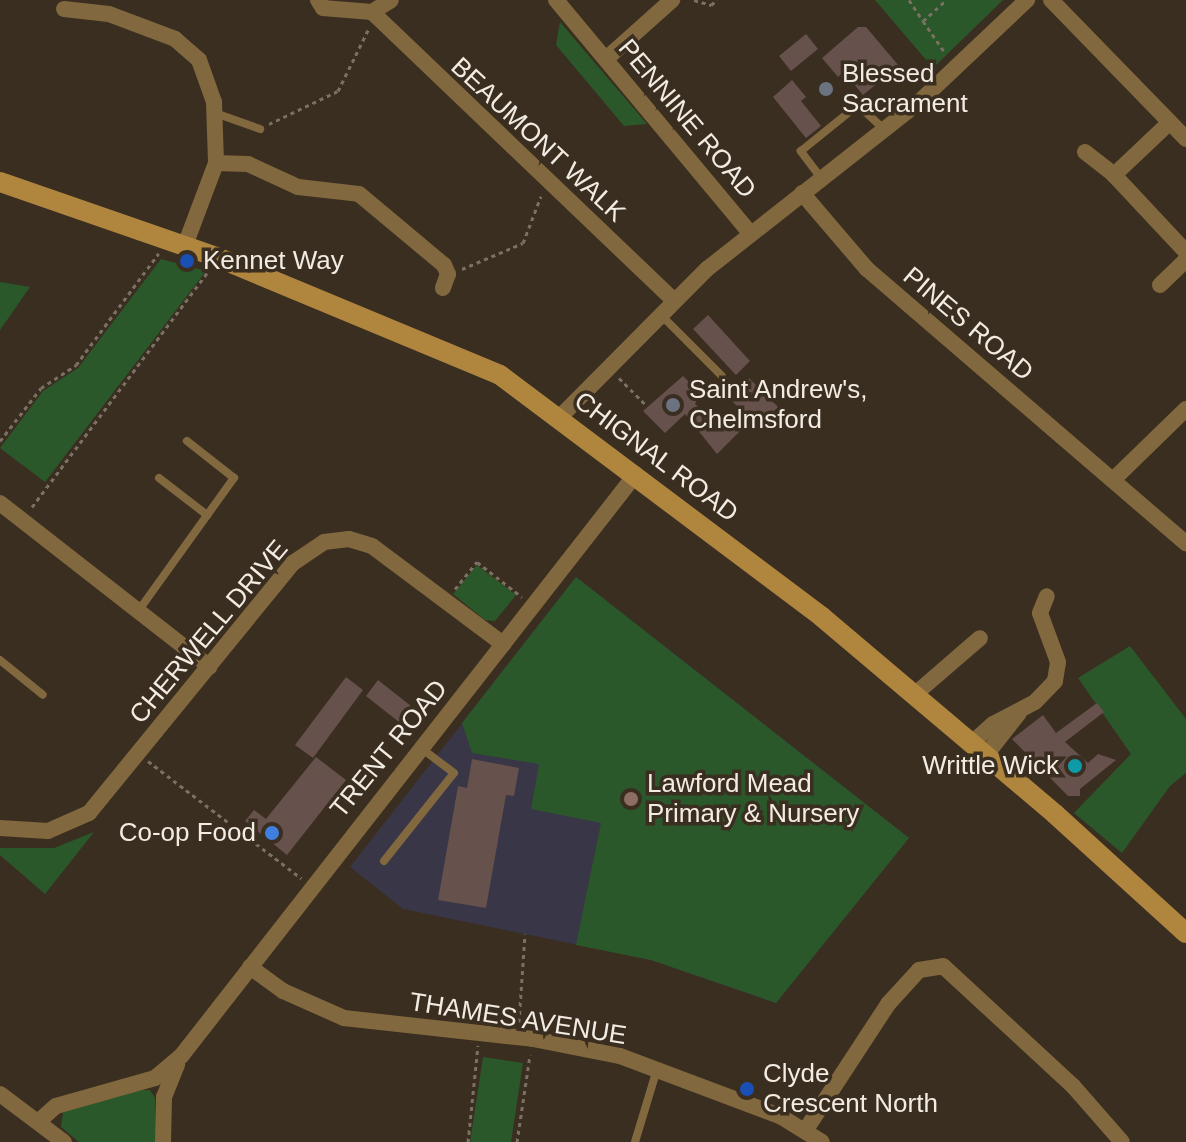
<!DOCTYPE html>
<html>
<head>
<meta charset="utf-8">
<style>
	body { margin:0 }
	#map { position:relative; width:1186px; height:1142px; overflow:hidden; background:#3a2e20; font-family:Helvetica,sans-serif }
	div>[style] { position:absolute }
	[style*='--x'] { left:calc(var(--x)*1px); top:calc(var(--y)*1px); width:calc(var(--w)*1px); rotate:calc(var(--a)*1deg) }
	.education>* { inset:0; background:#383647 }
	.green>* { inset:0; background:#2b582a }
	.building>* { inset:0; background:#66514c }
	.path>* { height:3px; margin-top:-1.5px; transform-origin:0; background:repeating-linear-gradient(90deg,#7a7063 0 4px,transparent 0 8px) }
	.lane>* { height:8px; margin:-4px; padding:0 4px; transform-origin:4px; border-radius:4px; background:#82683e }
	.street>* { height:16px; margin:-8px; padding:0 8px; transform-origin:8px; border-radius:8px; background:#82683e }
	.secondary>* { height:20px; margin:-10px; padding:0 10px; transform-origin:10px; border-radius:10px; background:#b0863f }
	.dots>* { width:22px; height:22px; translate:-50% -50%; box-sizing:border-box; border:4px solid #3a2e20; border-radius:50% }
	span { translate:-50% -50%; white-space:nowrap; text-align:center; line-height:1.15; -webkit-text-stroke:7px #3a2e20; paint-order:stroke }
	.poi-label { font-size:26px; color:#f3ece3 }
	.left { translate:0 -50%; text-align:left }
	.right { translate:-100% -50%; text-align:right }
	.street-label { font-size:26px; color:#f3ece3 }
</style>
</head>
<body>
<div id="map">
	<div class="education">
		<i style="clip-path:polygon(576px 577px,909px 838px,776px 1003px,651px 960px,403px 909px,350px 867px)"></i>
	</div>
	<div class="green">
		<i style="clip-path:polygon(875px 0,1003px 0,933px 68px)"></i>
		<i style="clip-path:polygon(560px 22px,647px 124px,624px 126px,556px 45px)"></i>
		<i style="clip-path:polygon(161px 259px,206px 271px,45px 482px,0 448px,43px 391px,78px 368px)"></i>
		<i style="clip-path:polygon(0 282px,30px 287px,0 330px)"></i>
		<i style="clip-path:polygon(477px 565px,516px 595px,495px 621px,485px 620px,453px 594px)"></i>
		<i style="clip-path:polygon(576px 577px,909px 838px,776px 1003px,651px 960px,576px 945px,601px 823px,531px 809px,539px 764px,472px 753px,462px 723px)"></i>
		<i style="clip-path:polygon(1130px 646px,1186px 719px,1186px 773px,1170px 786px,1122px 853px,1074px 813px,1131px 754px,1078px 678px)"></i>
		<i style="clip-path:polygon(94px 832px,45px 894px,0 855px,0 848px,54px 848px)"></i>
		<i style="clip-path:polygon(483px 1057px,523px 1063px,511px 1142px,470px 1142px)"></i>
		<i style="clip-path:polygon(141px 1090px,150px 1090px,155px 1098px,156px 1142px,79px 1142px,61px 1127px,63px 1112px)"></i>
	</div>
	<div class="building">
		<i style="clip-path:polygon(858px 27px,866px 27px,899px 66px,863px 95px,844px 72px,838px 77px,822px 58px)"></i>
		<i style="clip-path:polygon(806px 34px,818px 49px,791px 71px,779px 56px)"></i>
		<i style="clip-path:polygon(792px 80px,806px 97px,801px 101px,821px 126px,806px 138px,773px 97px)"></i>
		<i style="clip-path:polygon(708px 315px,750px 361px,736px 375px,693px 329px)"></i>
		<i style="clip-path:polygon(683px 376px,700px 393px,695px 404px,723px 429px,742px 411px,729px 398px,749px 378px,778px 407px,758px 427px,751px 420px,717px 454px,685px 414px,665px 433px,643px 411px)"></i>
		<i style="clip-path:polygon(346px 677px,363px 690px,313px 758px,295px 745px)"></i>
		<i style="clip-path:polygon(378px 680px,411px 706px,399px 722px,366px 696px)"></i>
		<i style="clip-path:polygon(1097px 703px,1104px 712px,1065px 742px,1088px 763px,1098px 754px,1116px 760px,1080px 789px,1080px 796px,1068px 796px,1012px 739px,1043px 715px,1056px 733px)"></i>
		<i style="clip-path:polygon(316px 757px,346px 780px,287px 855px,245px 821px,254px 810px,266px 819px)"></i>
		<i style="clip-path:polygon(472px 759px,519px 768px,514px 796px,506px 795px,486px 908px,438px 900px,458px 786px,467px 788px)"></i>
	</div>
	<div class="path">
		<i style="--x:694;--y:0;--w:18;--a:16"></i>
		<i style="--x:711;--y:5;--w:8;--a:-40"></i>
		<i style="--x:909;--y:0;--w:25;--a:56"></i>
		<i style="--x:923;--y:21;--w:31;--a:-42"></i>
		<i style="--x:923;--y:21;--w:40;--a:55.1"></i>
		<i style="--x:269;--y:124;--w:76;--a:-25.6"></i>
		<i style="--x:338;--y:91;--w:68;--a:-63.8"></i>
		<i style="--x:462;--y:269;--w:66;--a:-23.1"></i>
		<i style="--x:523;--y:243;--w:50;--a:-69"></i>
		<i style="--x:619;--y:378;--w:40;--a:45"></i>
		<i style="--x:0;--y:441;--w:67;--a:-52.3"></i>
		<i style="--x:41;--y:388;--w:42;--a:-33.3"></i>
		<i style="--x:76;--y:365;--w:139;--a:-53.5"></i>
		<i style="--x:32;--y:507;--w:292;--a:-53.2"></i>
		<i style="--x:455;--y:589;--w:35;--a:-51"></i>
		<i style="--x:477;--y:562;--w:57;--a:37.9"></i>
		<i style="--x:148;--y:761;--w:193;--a:37.4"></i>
		<i style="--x:519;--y:1022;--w:88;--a:-86.1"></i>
		<i style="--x:468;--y:1142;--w:97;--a:-84.1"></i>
		<i style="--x:517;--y:1142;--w:88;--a:-81.5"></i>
	</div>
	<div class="lane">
		<i style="--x:215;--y:113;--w:48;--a:19.6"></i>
		<i style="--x:821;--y:178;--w:34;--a:-127"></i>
		<i style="--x:801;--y:151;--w:73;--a:-38.9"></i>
		<i style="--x:858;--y:105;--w:35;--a:43"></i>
		<i style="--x:661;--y:315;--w:86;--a:45"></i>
		<i style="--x:159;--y:478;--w:61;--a:37.6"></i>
		<i style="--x:139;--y:610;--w:163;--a:-54.3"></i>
		<i style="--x:234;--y:478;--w:60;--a:-141.8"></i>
		<i style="--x:0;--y:660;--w:55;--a:39.1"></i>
		<i style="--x:384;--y:861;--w:112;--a:-51.5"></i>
		<i style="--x:454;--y:773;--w:40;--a:-143"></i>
		<i style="--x:635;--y:1142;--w:76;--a:-73.2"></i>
	</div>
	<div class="street">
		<i style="--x:318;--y:0;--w:9;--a:58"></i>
		<i style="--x:323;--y:8;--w:49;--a:4.7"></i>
		<i style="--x:372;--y:12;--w:22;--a:-32"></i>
		<i style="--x:556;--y:0;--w:303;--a:50.2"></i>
		<i style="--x:1051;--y:0;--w:194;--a:45.8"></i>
		<i style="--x:64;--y:9;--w:45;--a:6.3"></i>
		<i style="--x:109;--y:14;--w:71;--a:20.7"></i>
		<i style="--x:175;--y:39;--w:32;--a:41"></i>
		<i style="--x:199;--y:60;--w:45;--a:70.3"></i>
		<i style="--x:214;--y:102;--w:61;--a:88.1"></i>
		<i style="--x:216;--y:163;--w:91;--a:110.6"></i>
		<i style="--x:372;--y:12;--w:418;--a:43.7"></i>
		<i style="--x:606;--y:59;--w:89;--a:-41.8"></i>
		<i style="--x:1169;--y:123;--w:76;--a:136.6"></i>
		<i style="--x:1114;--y:175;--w:105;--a:46.9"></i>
		<i style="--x:1085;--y:152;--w:37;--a:38"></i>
		<i style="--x:216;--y:163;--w:32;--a:2"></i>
		<i style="--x:248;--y:164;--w:55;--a:24.7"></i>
		<i style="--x:298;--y:187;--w:61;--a:6.5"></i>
		<i style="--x:359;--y:194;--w:111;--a:39.9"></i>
		<i style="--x:444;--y:265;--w:10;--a:66"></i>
		<i style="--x:448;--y:274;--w:15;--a:110"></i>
		<i style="--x:802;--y:193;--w:100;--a:49.5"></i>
		<i style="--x:867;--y:269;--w:421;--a:40.7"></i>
		<i style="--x:1160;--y:285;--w:36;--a:-44"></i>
		<i style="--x:560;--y:417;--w:209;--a:-45.2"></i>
		<i style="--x:707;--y:269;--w:270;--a:-38.2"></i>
		<i style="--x:919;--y:102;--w:149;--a:-43.4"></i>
		<i style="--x:1115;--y:478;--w:99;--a:-44.2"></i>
		<i style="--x:0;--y:503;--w:266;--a:38"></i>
		<i style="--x:914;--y:695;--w:87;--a:-40.8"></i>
		<i style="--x:972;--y:743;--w:28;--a:-42"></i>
		<i style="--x:993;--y:724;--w:47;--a:-27.6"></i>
		<i style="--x:1035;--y:702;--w:29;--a:-46"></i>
		<i style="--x:1055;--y:681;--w:19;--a:-81"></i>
		<i style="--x:1058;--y:662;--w:52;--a:-110.2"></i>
		<i style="--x:1040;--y:613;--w:18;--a:-68"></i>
		<i style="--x:986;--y:755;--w:53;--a:-51.8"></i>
		<i style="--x:0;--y:828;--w:48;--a:3.6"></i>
		<i style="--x:48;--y:831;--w:45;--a:-23.7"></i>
		<i style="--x:89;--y:813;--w:323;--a:-50.8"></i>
		<i style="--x:293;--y:563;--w:37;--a:-34"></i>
		<i style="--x:324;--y:542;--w:25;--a:-7"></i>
		<i style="--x:349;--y:539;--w:24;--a:17"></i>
		<i style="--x:372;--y:546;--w:164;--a:36.8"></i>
		<i style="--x:250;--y:967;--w:41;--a:36"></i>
		<i style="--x:283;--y:991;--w:67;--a:23.9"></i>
		<i style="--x:344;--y:1018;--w:190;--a:6.3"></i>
		<i style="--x:533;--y:1039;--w:89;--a:11.1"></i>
		<i style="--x:620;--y:1056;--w:171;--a:20.6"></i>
		<i style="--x:780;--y:1116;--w:49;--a:31.8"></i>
		<i style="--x:0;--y:1094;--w:80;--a:36.9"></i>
		<i style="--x:38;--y:1122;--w:24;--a:-42"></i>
		<i style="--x:56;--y:1106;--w:103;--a:-15.8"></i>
		<i style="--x:155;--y:1078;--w:35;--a:-40"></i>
		<i style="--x:182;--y:1055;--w:737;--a:-52"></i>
		<i style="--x:805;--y:1131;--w:152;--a:-56.8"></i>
		<i style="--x:888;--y:1004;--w:46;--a:-47.6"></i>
		<i style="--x:919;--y:970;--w:24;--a:-9"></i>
		<i style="--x:943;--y:966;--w:177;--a:42.7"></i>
		<i style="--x:1073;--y:1086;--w:74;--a:48.8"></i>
		<i style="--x:163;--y:1142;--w:45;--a:-88.7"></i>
		<i style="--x:164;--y:1097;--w:35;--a:-68"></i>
	</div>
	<div class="secondary">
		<i style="--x:0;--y:182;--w:232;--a:19.1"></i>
		<i style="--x:219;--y:258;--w:304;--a:22.6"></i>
		<i style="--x:500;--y:375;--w:403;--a:36.9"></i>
		<i style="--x:822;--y:617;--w:305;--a:40.2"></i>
		<i style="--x:1055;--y:814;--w:177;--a:42.3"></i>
	</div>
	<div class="dots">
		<i style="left:826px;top:89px;background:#6b7280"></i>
		<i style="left:187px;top:261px;background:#1a4fb4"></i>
		<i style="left:673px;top:405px;background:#6b7280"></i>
		<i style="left:1075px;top:766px;background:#0f9aa8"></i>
		<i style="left:631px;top:799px;background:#8d6e63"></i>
		<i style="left:272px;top:833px;background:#3f7fe0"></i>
		<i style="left:747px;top:1089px;background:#1a4fb4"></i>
	</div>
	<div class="poi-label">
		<span class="left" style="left:842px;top:89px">Blessed<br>Sacrament</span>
		<span class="left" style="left:203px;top:261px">Kennet Way</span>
		<span class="left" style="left:689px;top:405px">Saint Andrew's,<br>Chelmsford</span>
		<span class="right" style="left:1059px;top:766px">Writtle Wick</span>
		<span class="left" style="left:647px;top:799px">Lawford Mead<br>Primary &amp; Nursery</span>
		<span class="right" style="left:256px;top:833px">Co-op Food</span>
		<span class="left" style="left:763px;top:1089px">Clyde<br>Crescent North</span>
	</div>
	<div class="street-label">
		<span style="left:687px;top:119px;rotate:50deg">PENNINE ROAD</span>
		<span style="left:538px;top:140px;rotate:43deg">BEAUMONT WALK</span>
		<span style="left:968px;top:324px;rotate:40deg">PINES ROAD</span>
		<span style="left:656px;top:457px;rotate:37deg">CHIGNAL ROAD</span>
		<span style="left:209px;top:632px;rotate:-50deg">CHERWELL DRIVE</span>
		<span style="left:389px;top:749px;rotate:-51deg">TRENT ROAD</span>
		<span style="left:518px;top:1019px;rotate:9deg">THAMES AVENUE</span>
	</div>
</div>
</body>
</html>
